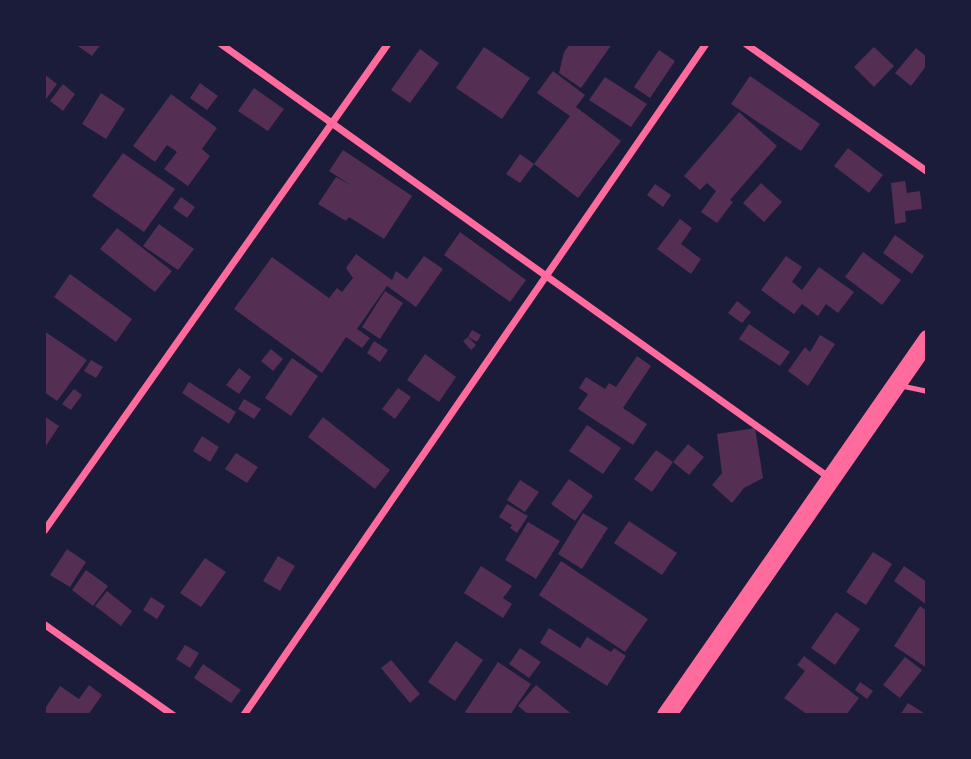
<!DOCTYPE html>
<html>
<head>
<meta charset="utf-8">
<style>
	body { margin:0 }
	#map { position:relative; width:971px; height:759px; overflow:hidden; background:#1b1b3a; font-family:Rubik,sans-serif }
	div>[style] { position:absolute }
	[style*='--x'] { left:calc(var(--x)*1px); top:calc(var(--y)*1px); width:calc(var(--w)*1px); rotate:calc(var(--a)*1deg) }
	.building>* { inset:0; background:#542f53 }
	.service>* { height:5px; margin:-2.5px; padding:0 2.5px; transform-origin:2.5px; border-radius:2.5px; background:#ff6b9d }
	.minor>* { height:7px; margin:-3.5px; padding:0 3.5px; transform-origin:3.5px; border-radius:3.5px; background:#ff6b9d }
	.trunk>* { height:19px; margin:-9.5px; padding:0 9.5px; transform-origin:9.5px; border-radius:9.5px; background:#ff6b9d }
	span { translate:-50% -50%; white-space:nowrap; text-align:center; line-height:1.15; -webkit-text-stroke:5px #1b1b3a; paint-order:stroke }
	.frame { position:absolute; inset:0; border:46px solid #1b1b3a; pointer-events:none }
</style>
</head>
<body>
<div id="map">
	<div class="building">
		<i style="clip-path:polygon(75px 44px,101px 44px,92px 56px)"></i>
		<i style="clip-path:polygon(570px 44px,612px 44px,581px 88px,559px 73px,564px 52px)"></i>
		<i style="clip-path:polygon(484px 47px,530px 78px,502px 119px,456px 88px)"></i>
		<i style="clip-path:polygon(874px 47px,894px 66px,874px 87px,854px 67px)"></i>
		<i style="clip-path:polygon(916px 48px,927px 57px,927px 65px,911px 86px,895px 73px)"></i>
		<i style="clip-path:polygon(420px 49px,439px 63px,410px 103px,391px 90px)"></i>
		<i style="clip-path:polygon(659px 50px,675px 61px,650px 98px,634px 87px)"></i>
		<i style="clip-path:polygon(553px 71px,585px 95px,576px 107px,621px 141px,578px 198px,534px 164px,570px 116px,537px 93px)"></i>
		<i style="clip-path:polygon(44px 74px,57px 84px,46px 99px,44px 97px)"></i>
		<i style="clip-path:polygon(750px 76px,820px 124px,801px 151px,731px 104px)"></i>
		<i style="clip-path:polygon(605px 77px,647px 104px,631px 127px,589px 100px)"></i>
		<i style="clip-path:polygon(200px 83px,218px 96px,207px 110px,190px 98px)"></i>
		<i style="clip-path:polygon(63px 84px,75px 94px,63px 111px,50px 101px)"></i>
		<i style="clip-path:polygon(254px 88px,284px 109px,268px 131px,238px 111px)"></i>
		<i style="clip-path:polygon(101px 93px,125px 109px,106px 139px,82px 124px)"></i>
		<i style="clip-path:polygon(171px 94px,217px 128px,202px 149px,210px 156px,188px 186px,164px 169px,177px 152px,167px 145px,155px 162px,133px 146px)"></i>
		<i style="clip-path:polygon(739px 112px,777px 146px,730px 200px,733px 202px,717px 223px,701px 212px,716px 191px,707px 183px,700px 190px,684px 176px)"></i>
		<i style="clip-path:polygon(848px 148px,883px 175px,869px 193px,834px 166px)"></i>
		<i style="clip-path:polygon(343px 150px,412px 196px,384px 239px,349px 217px,346px 221px,318px 204px,336px 177px,352px 186px,329px 171px)"></i>
		<i style="clip-path:polygon(123px 153px,175px 189px,144px 232px,92px 196px)"></i>
		<i style="clip-path:polygon(520px 154px,534px 164px,520px 183px,506px 174px)"></i>
		<i style="clip-path:polygon(905px 181px,907px 193px,920px 191px,922px 209px,905px 211px,906px 222px,895px 224px,891px 183px)"></i>
		<i style="clip-path:polygon(761px 183px,782px 202px,764px 222px,743px 203px)"></i>
		<i style="clip-path:polygon(655px 184px,671px 195px,663px 207px,647px 195px)"></i>
		<i style="clip-path:polygon(181px 197px,195px 207px,187px 218px,173px 208px)"></i>
		<i style="clip-path:polygon(680px 219px,692px 228px,681px 244px,701px 259px,691px 274px,657px 249px)"></i>
		<i style="clip-path:polygon(159px 224px,194px 249px,178px 270px,143px 246px)"></i>
		<i style="clip-path:polygon(117px 228px,172px 271px,155px 292px,100px 249px)"></i>
		<i style="clip-path:polygon(460px 232px,526px 280px,510px 302px,444px 255px)"></i>
		<i style="clip-path:polygon(895px 235px,924px 256px,912px 274px,883px 253px)"></i>
		<i style="clip-path:polygon(863px 252px,901px 280px,882px 305px,845px 277px)"></i>
		<i style="clip-path:polygon(356px 254px,392px 280px,396px 271px,407px 279px,424px 256px,443px 269px,416px 307px,387px 286px,357px 329px,370px 338px,362px 348px,346px 337px,322px 373px,234px 309px,272px 257px,329px 298px,337px 288px,342px 292px,353px 278px,346px 268px)"></i>
		<i style="clip-path:polygon(786px 256px,802px 267px,792px 282px,802px 290px,819px 267px,854px 292px,838px 313px,826px 304px,818px 316px,802px 304px,794px 314px,761px 290px)"></i>
		<i style="clip-path:polygon(70px 274px,132px 319px,116px 342px,54px 297px)"></i>
		<i style="clip-path:polygon(385px 291px,403px 303px,380px 339px,362px 327px)"></i>
		<i style="clip-path:polygon(737px 301px,751px 312px,742px 323px,728px 313px)"></i>
		<i style="clip-path:polygon(749px 324px,790px 352px,780px 366px,739px 339px)"></i>
		<i style="clip-path:polygon(472px 330px,481px 335px,477px 342px,468px 337px)"></i>
		<i style="clip-path:polygon(44px 331px,87px 360px,57px 401px,44px 392px)"></i>
		<i style="clip-path:polygon(820px 335px,835px 344px,808px 386px,788px 371px,805px 347px,810px 352px)"></i>
		<i style="clip-path:polygon(468px 337px,476px 345px,471px 350px,463px 341px)"></i>
		<i style="clip-path:polygon(374px 341px,388px 350px,380px 362px,367px 353px)"></i>
		<i style="clip-path:polygon(271px 349px,283px 359px,273px 371px,261px 361px)"></i>
		<i style="clip-path:polygon(425px 354px,456px 377px,439px 402px,407px 380px)"></i>
		<i style="clip-path:polygon(637px 356px,651px 366px,623px 408px,647px 424px,633px 445px,578px 409px,588px 394px,579px 388px,586px 377px,605px 389px,609px 383px,616px 387px)"></i>
		<i style="clip-path:polygon(292px 358px,318px 376px,291px 416px,265px 398px)"></i>
		<i style="clip-path:polygon(91px 360px,103px 367px,96px 378px,84px 371px)"></i>
		<i style="clip-path:polygon(239px 368px,251px 377px,239px 394px,226px 385px)"></i>
		<i style="clip-path:polygon(189px 382px,236px 412px,229px 424px,182px 393px)"></i>
		<i style="clip-path:polygon(398px 388px,411px 397px,395px 419px,382px 409px)"></i>
		<i style="clip-path:polygon(74px 389px,82px 395px,71px 410px,62px 404px)"></i>
		<i style="clip-path:polygon(244px 399px,261px 409px,254px 419px,238px 409px)"></i>
		<i style="clip-path:polygon(44px 416px,59px 426px,44px 449px)"></i>
		<i style="clip-path:polygon(323px 417px,390px 470px,375px 489px,308px 437px)"></i>
		<i style="clip-path:polygon(587px 425px,621px 448px,603px 474px,569px 451px)"></i>
		<i style="clip-path:polygon(755px 428px,763px 478px,744px 488px,732px 503px,712px 485px,722px 473px,717px 434px)"></i>
		<i style="clip-path:polygon(202px 436px,219px 447px,210px 462px,193px 451px)"></i>
		<i style="clip-path:polygon(688px 444px,704px 457px,689px 475px,673px 462px)"></i>
		<i style="clip-path:polygon(656px 450px,673px 462px,652px 492px,634px 479px)"></i>
		<i style="clip-path:polygon(236px 453px,258px 467px,247px 483px,225px 469px)"></i>
		<i style="clip-path:polygon(569px 479px,593px 496px,575px 521px,551px 504px)"></i>
		<i style="clip-path:polygon(520px 480px,539px 492px,525px 512px,507px 500px)"></i>
		<i style="clip-path:polygon(507px 504px,528px 516px,517px 533px,510px 528px,512px 525px,499px 517px)"></i>
		<i style="clip-path:polygon(583px 513px,608px 528px,582px 569px,558px 554px)"></i>
		<i style="clip-path:polygon(629px 521px,677px 553px,662px 575px,614px 543px)"></i>
		<i style="clip-path:polygon(528px 522px,560px 541px,536px 579px,505px 560px)"></i>
		<i style="clip-path:polygon(67px 549px,86px 562px,70px 587px,50px 575px)"></i>
		<i style="clip-path:polygon(873px 552px,892px 564px,866px 605px,846px 592px)"></i>
		<i style="clip-path:polygon(278px 556px,295px 566px,280px 591px,263px 581px)"></i>
		<i style="clip-path:polygon(205px 558px,226px 572px,201px 607px,180px 593px)"></i>
		<i style="clip-path:polygon(561px 561px,648px 619px,625px 652px,539px 595px)"></i>
		<i style="clip-path:polygon(481px 566px,512px 586px,503px 598px,512px 604px,503px 618px,464px 593px)"></i>
		<i style="clip-path:polygon(904px 566px,927px 582px,927px 605px,894px 581px)"></i>
		<i style="clip-path:polygon(86px 570px,108px 586px,93px 606px,72px 590px)"></i>
		<i style="clip-path:polygon(107px 591px,132px 611px,121px 626px,95px 606px)"></i>
		<i style="clip-path:polygon(151px 597px,165px 606px,157px 619px,143px 610px)"></i>
		<i style="clip-path:polygon(920px 606px,927px 611px,927px 668px,894px 646px)"></i>
		<i style="clip-path:polygon(836px 612px,860px 629px,835px 665px,811px 648px)"></i>
		<i style="clip-path:polygon(549px 628px,580px 648px,587px 637px,611px 652px,614px 648px,626px 656px,607px 686px,540px 643px)"></i>
		<i style="clip-path:polygon(456px 641px,483px 660px,455px 701px,428px 682px)"></i>
		<i style="clip-path:polygon(185px 645px,199px 653px,190px 668px,176px 659px)"></i>
		<i style="clip-path:polygon(520px 648px,541px 662px,529px 678px,509px 664px)"></i>
		<i style="clip-path:polygon(804px 656px,859px 698px,846px 715px,808px 715px,784px 698px,805px 671px,797px 665px)"></i>
		<i style="clip-path:polygon(905px 657px,922px 670px,900px 698px,883px 685px)"></i>
		<i style="clip-path:polygon(391px 660px,420px 694px,410px 703px,381px 668px)"></i>
		<i style="clip-path:polygon(498px 662px,531px 684px,510px 715px,471px 715px,465px 712px)"></i>
		<i style="clip-path:polygon(203px 664px,241px 690px,231px 703px,194px 678px)"></i>
		<i style="clip-path:polygon(860px 682px,873px 691px,867px 699px,855px 690px)"></i>
		<i style="clip-path:polygon(89px 685px,102px 695px,88px 715px,44px 715px,44px 710px,60px 686px,79px 699px)"></i>
		<i style="clip-path:polygon(536px 685px,573px 715px,529px 715px,518px 706px)"></i>
		<i style="clip-path:polygon(908px 703px,927px 715px,900px 715px)"></i>
	</div>
	<div class="service">
		<i style="--x:899;--y:385;--w:29;--a:12"></i>
	</div>
	<div class="minor">
		<i style="--x:221;--y:44;--w:748;--a:35.48"></i>
		<i style="--x:746;--y:44;--w:221;--a:35.1"></i>
		<i style="--x:44;--y:530;--w:595;--a:-54.79"></i>
		<i style="--x:44;--y:624;--w:158;--a:35.2"></i>
		<i style="--x:243;--y:715;--w:815;--a:-55.45"></i>
	</div>
	<div class="trunk">
		<i style="--x:666;--y:715;--w:458;--a:-55.2"></i>
	</div>
	<div class="frame"></div>
</div>
</body>
</html>
